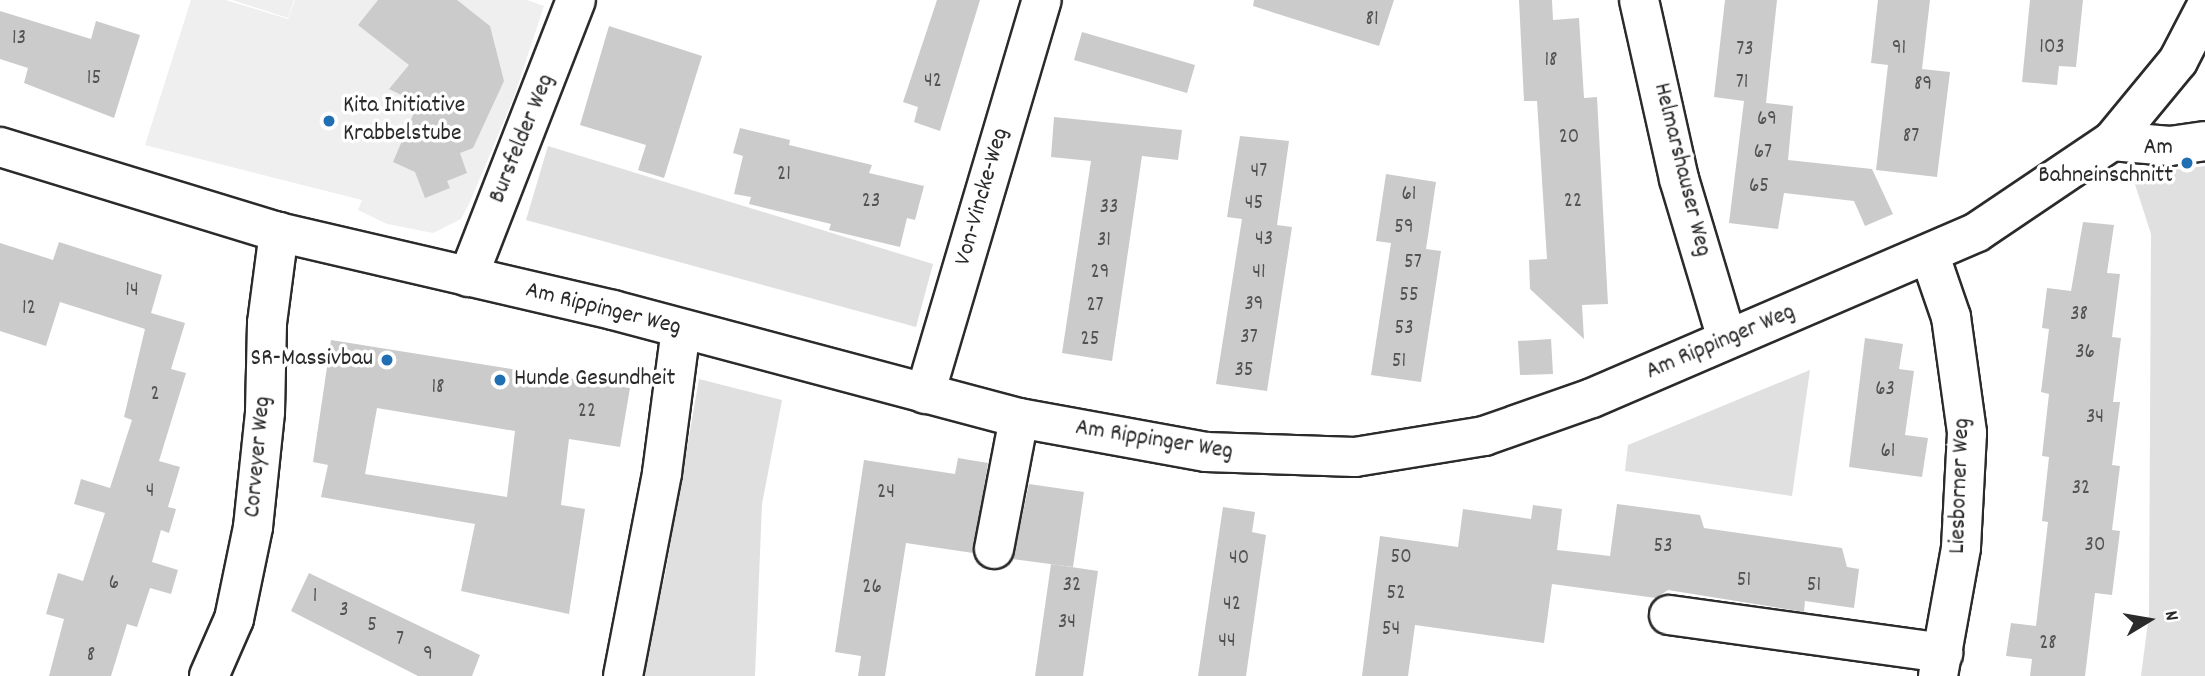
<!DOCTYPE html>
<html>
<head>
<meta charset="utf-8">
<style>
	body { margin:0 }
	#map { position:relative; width:2205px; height:676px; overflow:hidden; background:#fff; font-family:Dekko,sans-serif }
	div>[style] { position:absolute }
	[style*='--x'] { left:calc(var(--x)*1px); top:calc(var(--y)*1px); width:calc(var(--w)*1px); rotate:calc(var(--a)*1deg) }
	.built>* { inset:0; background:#efefef }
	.green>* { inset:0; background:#e0e0e0 }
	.building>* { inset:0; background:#cbcbcb }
	.roads { filter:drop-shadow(2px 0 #2b2b2b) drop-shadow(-2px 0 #2b2b2b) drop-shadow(0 2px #2b2b2b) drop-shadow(0 -2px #2b2b2b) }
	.minor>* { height:38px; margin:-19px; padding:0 19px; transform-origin:19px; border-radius:19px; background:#fff }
	.dots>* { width:19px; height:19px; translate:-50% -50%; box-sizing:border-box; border:4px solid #fff; border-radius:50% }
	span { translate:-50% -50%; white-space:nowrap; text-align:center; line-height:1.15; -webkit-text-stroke:7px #fff; paint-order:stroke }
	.number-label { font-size:21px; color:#535353 }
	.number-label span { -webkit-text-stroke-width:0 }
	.poi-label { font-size:24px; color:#2b2b2b }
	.left { translate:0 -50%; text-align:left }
	.right { translate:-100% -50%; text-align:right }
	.street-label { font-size:24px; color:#2b2b2b }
	.north { position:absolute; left:2114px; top:585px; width:70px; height:70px; -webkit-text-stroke:5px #fff; paint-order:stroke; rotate:79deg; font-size:19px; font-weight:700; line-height:28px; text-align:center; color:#2b2b2b }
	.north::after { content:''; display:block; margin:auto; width:24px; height:32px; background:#2b2b2b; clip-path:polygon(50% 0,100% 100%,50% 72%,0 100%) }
</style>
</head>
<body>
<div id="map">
	<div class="built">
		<i style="clip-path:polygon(191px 0,226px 0,288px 19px,295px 0,527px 0,544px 6px,514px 97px,470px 202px,461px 219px,433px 233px,387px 224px,358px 210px,362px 200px,145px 145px)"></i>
		<i style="clip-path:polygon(232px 0,294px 0,288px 18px)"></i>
	</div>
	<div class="green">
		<i style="clip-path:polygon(548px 146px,933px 264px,916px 327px,526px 220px)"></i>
		<i style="clip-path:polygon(2205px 166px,2205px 676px,2141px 676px,2149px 614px,2151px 234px,2132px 175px)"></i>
		<i style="clip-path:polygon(1810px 370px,1792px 496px,1625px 471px,1628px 445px)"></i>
		<i style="clip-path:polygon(699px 379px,782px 400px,762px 504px,755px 676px,641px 676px,665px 575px)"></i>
	</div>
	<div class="building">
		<i style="clip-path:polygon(378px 0,457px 0,490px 26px,504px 81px,473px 148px,460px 153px,467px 173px,447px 181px,450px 188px,425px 198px,415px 172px,393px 162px,418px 103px,389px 89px,409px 65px,358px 25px)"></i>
		<i style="clip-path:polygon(937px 0,980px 0,940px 131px,914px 122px,918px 107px,903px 102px)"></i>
		<i style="clip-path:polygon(1254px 0,1394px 0,1379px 46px,1253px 6px)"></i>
		<i style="clip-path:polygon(1519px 0,1552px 0,1553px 20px,1579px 18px,1584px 98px,1597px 97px,1608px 304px,1582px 305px,1584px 339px,1530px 289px,1529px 260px,1547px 259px,1537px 101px,1524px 101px)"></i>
		<i style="clip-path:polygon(1725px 0,1777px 0,1766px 103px,1793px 106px,1788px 160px,1872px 169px,1893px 214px,1865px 226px,1854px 201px,1784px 193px,1778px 229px,1729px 223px,1744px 101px,1714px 97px)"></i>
		<i style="clip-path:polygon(1878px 0,1930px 0,1922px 69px,1950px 72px,1937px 177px,1876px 170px,1888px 65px,1871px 63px)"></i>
		<i style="clip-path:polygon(2030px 0,2083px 0,2076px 67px,2059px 66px,2057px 85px,2022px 82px)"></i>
		<i style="clip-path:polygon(0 11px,91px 39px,96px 21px,140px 35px,114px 118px,24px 83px,28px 68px,0 59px)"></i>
		<i style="clip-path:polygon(609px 26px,702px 56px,664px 178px,638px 170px,646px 145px,580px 125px)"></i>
		<i style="clip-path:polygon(1082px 32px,1195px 65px,1187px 93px,1074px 60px)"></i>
		<i style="clip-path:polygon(1054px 117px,1182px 130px,1178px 160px,1142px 156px,1112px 361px,1062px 353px,1091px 161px,1051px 157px)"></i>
		<i style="clip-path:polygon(740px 128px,790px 140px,789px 145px,872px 165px,869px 173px,924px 186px,915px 220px,907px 218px,900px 247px,829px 230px,831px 224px,749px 204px,751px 197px,734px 194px,743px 156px,733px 153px)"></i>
		<i style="clip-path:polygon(1240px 136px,1289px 141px,1277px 225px,1292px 227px,1267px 391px,1216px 384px,1242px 219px,1227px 217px)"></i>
		<i style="clip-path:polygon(1386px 174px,1436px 182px,1426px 249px,1441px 251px,1421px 382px,1371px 375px,1391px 243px,1376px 241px)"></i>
		<i style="clip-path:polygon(2083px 222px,2114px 225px,2107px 273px,2120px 274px,2112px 337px,2121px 338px,2113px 402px,2120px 402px,2112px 465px,2120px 466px,2112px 530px,2120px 531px,2112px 595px,2095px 593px,2085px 676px,2030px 676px,2032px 659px,2006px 656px,2011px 623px,2036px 626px,2048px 522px,2042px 521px,2049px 457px,2042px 456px,2049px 394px,2041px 392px,2049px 329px,2042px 328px,2047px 288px,2071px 291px)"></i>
		<i style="clip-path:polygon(59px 242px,162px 275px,151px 313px,185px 323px,171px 369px,186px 373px,159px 461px,180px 467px,168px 507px,176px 509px,169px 533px,161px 530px,152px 562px,178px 570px,171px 594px,150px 588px,137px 627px,127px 624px,111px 676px,49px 676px,64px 619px,46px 614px,58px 573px,83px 581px,105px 513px,74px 504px,81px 479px,110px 488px,132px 420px,124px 417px,145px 329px,60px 302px,46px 346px,0 331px,0 243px,53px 260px)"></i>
		<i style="clip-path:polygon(1865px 338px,1903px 344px,1899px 369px,1914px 371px,1905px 435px,1928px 438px,1922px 477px,1849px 467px)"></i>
		<i style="clip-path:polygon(1551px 339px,1553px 374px,1520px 375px,1518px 341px)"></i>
		<i style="clip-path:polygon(evenodd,331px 340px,630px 388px,620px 447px,569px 439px,561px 505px,585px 509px,569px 614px,461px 591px,475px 524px,321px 497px,328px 465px,313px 462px,331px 340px,377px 408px,515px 431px,507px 497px,365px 474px,377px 408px)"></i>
		<i style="clip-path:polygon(958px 458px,988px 463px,973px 553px,906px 543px,885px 676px,858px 676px,861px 656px,835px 652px,864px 460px,955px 474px)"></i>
		<i style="clip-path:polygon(1029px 484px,1084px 492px,1073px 567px,1013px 559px)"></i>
		<i style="clip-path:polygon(1617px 504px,1700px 515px,1704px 528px,1842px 548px,1847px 567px,1859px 569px,1854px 608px,1805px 601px,1804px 612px,1668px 590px,1656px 598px,1552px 584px,1544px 643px,1415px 625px,1408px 676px,1362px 676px,1380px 536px,1458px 547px,1463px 509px,1531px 519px,1533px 505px,1562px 509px,1557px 550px,1610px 556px)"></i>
		<i style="clip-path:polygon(1223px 507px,1255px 512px,1252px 532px,1266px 535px,1246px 676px,1198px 676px)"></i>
		<i style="clip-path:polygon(1051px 564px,1098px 571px,1083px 676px,1035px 676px)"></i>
		<i style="clip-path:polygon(309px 573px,480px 655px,472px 676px,418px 676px,291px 611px)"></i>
	</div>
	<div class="roads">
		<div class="minor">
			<i style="--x:1639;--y:0;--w:183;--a:77.4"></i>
			<i style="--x:1679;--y:179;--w:167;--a:73.3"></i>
			<i style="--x:2112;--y:141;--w:58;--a:4.9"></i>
			<i style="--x:2170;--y:146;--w:35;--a:-8"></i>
			<i style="--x:0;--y:147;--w:287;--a:17"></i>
			<i style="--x:274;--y:231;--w:348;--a:13.1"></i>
			<i style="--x:613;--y:310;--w:420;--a:14.9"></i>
			<i style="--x:1019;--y:418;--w:190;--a:10.3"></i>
			<i style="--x:1206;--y:452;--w:149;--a:1.9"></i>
			<i style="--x:1355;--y:457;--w:131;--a:-9.2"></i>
			<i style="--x:1484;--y:436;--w:114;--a:-19.4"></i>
			<i style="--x:1592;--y:398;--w:419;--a:-23.3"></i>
			<i style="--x:1977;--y:232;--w:163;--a:-34"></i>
			<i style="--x:2112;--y:141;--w:104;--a:-50.5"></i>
			<i style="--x:2178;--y:61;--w:59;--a:-62.6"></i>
			<i style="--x:1930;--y:256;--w:65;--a:71"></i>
			<i style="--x:1951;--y:317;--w:117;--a:82.1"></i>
			<i style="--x:1967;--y:433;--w:115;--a:93"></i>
			<i style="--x:1961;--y:548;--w:130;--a:100.2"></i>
			<i style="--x:468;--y:277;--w:297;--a:-68.7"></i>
			<i style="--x:925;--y:394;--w:411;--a:-73.5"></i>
			<i style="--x:994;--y:549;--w:133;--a:-79.2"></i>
			<i style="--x:1669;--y:615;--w:277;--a:7.9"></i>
			<i style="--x:209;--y:676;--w:62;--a:-66.3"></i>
			<i style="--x:234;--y:619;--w:94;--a:-78.3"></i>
			<i style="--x:253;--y:527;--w:116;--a:-84"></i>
			<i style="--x:265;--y:412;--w:89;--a:-88.7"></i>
			<i style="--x:267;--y:323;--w:92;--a:-82.5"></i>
			<i style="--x:623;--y:676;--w:207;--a:-79.1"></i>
			<i style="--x:662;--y:473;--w:145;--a:-82.5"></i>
		</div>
	</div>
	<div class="dots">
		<i style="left:329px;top:121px;background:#1f6fb2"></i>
		<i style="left:2187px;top:163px;background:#1f6fb2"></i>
		<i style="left:387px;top:360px;background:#1f6fb2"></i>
		<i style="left:500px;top:380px;background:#1f6fb2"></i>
	</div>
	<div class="number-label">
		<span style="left:1372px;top:20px">81</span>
		<span style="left:19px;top:39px">13</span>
		<span style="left:2052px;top:48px">103</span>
		<span style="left:1899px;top:49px">91</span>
		<span style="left:1745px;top:50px">73</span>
		<span style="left:1551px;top:61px">18</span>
		<span style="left:94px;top:79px">15</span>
		<span style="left:933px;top:82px">42</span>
		<span style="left:1742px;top:83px">71</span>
		<span style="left:1923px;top:85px">89</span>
		<span style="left:1767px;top:120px">69</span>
		<span style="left:1911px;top:137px">87</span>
		<span style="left:1569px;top:138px">20</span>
		<span style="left:1763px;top:153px">67</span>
		<span style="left:1259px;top:172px">47</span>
		<span style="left:784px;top:175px">21</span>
		<span style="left:1759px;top:187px">65</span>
		<span style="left:1409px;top:195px">61</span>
		<span style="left:871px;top:202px">23</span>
		<span style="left:1573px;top:202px">22</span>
		<span style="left:1254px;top:204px">45</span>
		<span style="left:1109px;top:208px">33</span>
		<span style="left:1404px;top:228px">59</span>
		<span style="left:1264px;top:240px">43</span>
		<span style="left:1104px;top:241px">31</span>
		<span style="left:1413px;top:263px">57</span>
		<span style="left:1100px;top:273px">29</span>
		<span style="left:1259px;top:273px">41</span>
		<span style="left:132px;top:291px">14</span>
		<span style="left:1409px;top:296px">55</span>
		<span style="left:1254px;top:305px">39</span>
		<span style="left:1095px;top:306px">27</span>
		<span style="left:29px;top:309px">12</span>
		<span style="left:2079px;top:315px">38</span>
		<span style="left:1404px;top:329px">53</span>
		<span style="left:1249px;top:338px">37</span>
		<span style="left:1090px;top:340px">25</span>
		<span style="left:2085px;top:353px">36</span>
		<span style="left:1399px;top:362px">51</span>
		<span style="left:1244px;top:371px">35</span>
		<span style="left:438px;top:388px">18</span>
		<span style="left:1885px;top:390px">63</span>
		<span style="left:155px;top:395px">2</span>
		<span style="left:587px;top:412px">22</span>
		<span style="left:2095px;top:418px">34</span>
		<span style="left:1888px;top:452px">61</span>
		<span style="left:2081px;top:489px">32</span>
		<span style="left:150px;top:492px">4</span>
		<span style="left:886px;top:493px">24</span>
		<span style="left:2095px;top:546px">30</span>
		<span style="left:1663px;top:547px">53</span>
		<span style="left:1401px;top:558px">50</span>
		<span style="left:1239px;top:559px">40</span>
		<span style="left:1744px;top:581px">51</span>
		<span style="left:114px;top:584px">6</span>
		<span style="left:1072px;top:586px">32</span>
		<span style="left:1814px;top:586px">51</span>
		<span style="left:872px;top:588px">26</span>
		<span style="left:1396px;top:594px">52</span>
		<span style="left:315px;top:597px">1</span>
		<span style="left:1232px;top:605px">42</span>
		<span style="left:344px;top:611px">3</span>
		<span style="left:1067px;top:623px">34</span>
		<span style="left:372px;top:626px">5</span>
		<span style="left:1391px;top:630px">54</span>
		<span style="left:400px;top:640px">7</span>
		<span style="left:1227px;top:642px">44</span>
		<span style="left:2048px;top:644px">28</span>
		<span style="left:428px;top:655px">9</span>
		<span style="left:91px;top:656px">8</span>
	</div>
	<div class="poi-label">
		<span class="left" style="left:343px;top:121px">Kita Initiative<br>Krabbelstube</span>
		<span class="right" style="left:2173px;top:163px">Am<br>Bahneinschnitt</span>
		<span class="right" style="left:373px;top:360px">SR-Massivbau</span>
		<span class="left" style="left:514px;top:380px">Hunde Gesundheit</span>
	</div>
	<div class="street-label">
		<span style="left:523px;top:139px;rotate:-68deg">Bursfelder Weg</span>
		<span style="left:1681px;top:170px;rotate:76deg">Helmarshauser Weg</span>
		<span style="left:983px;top:197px;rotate:-74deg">Von-Vincke-Weg</span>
		<span style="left:603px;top:310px;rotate:14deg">Am Rippinger Weg</span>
		<span style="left:1721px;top:343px;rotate:-23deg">Am Rippinger Weg</span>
		<span style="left:1154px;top:441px;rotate:9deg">Am Rippinger Weg</span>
		<span style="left:259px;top:457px;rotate:-85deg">Corveyer Weg</span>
		<span style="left:1961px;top:486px;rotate:-88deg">Liesborner Weg</span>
	</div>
	<div class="north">N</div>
</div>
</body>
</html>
